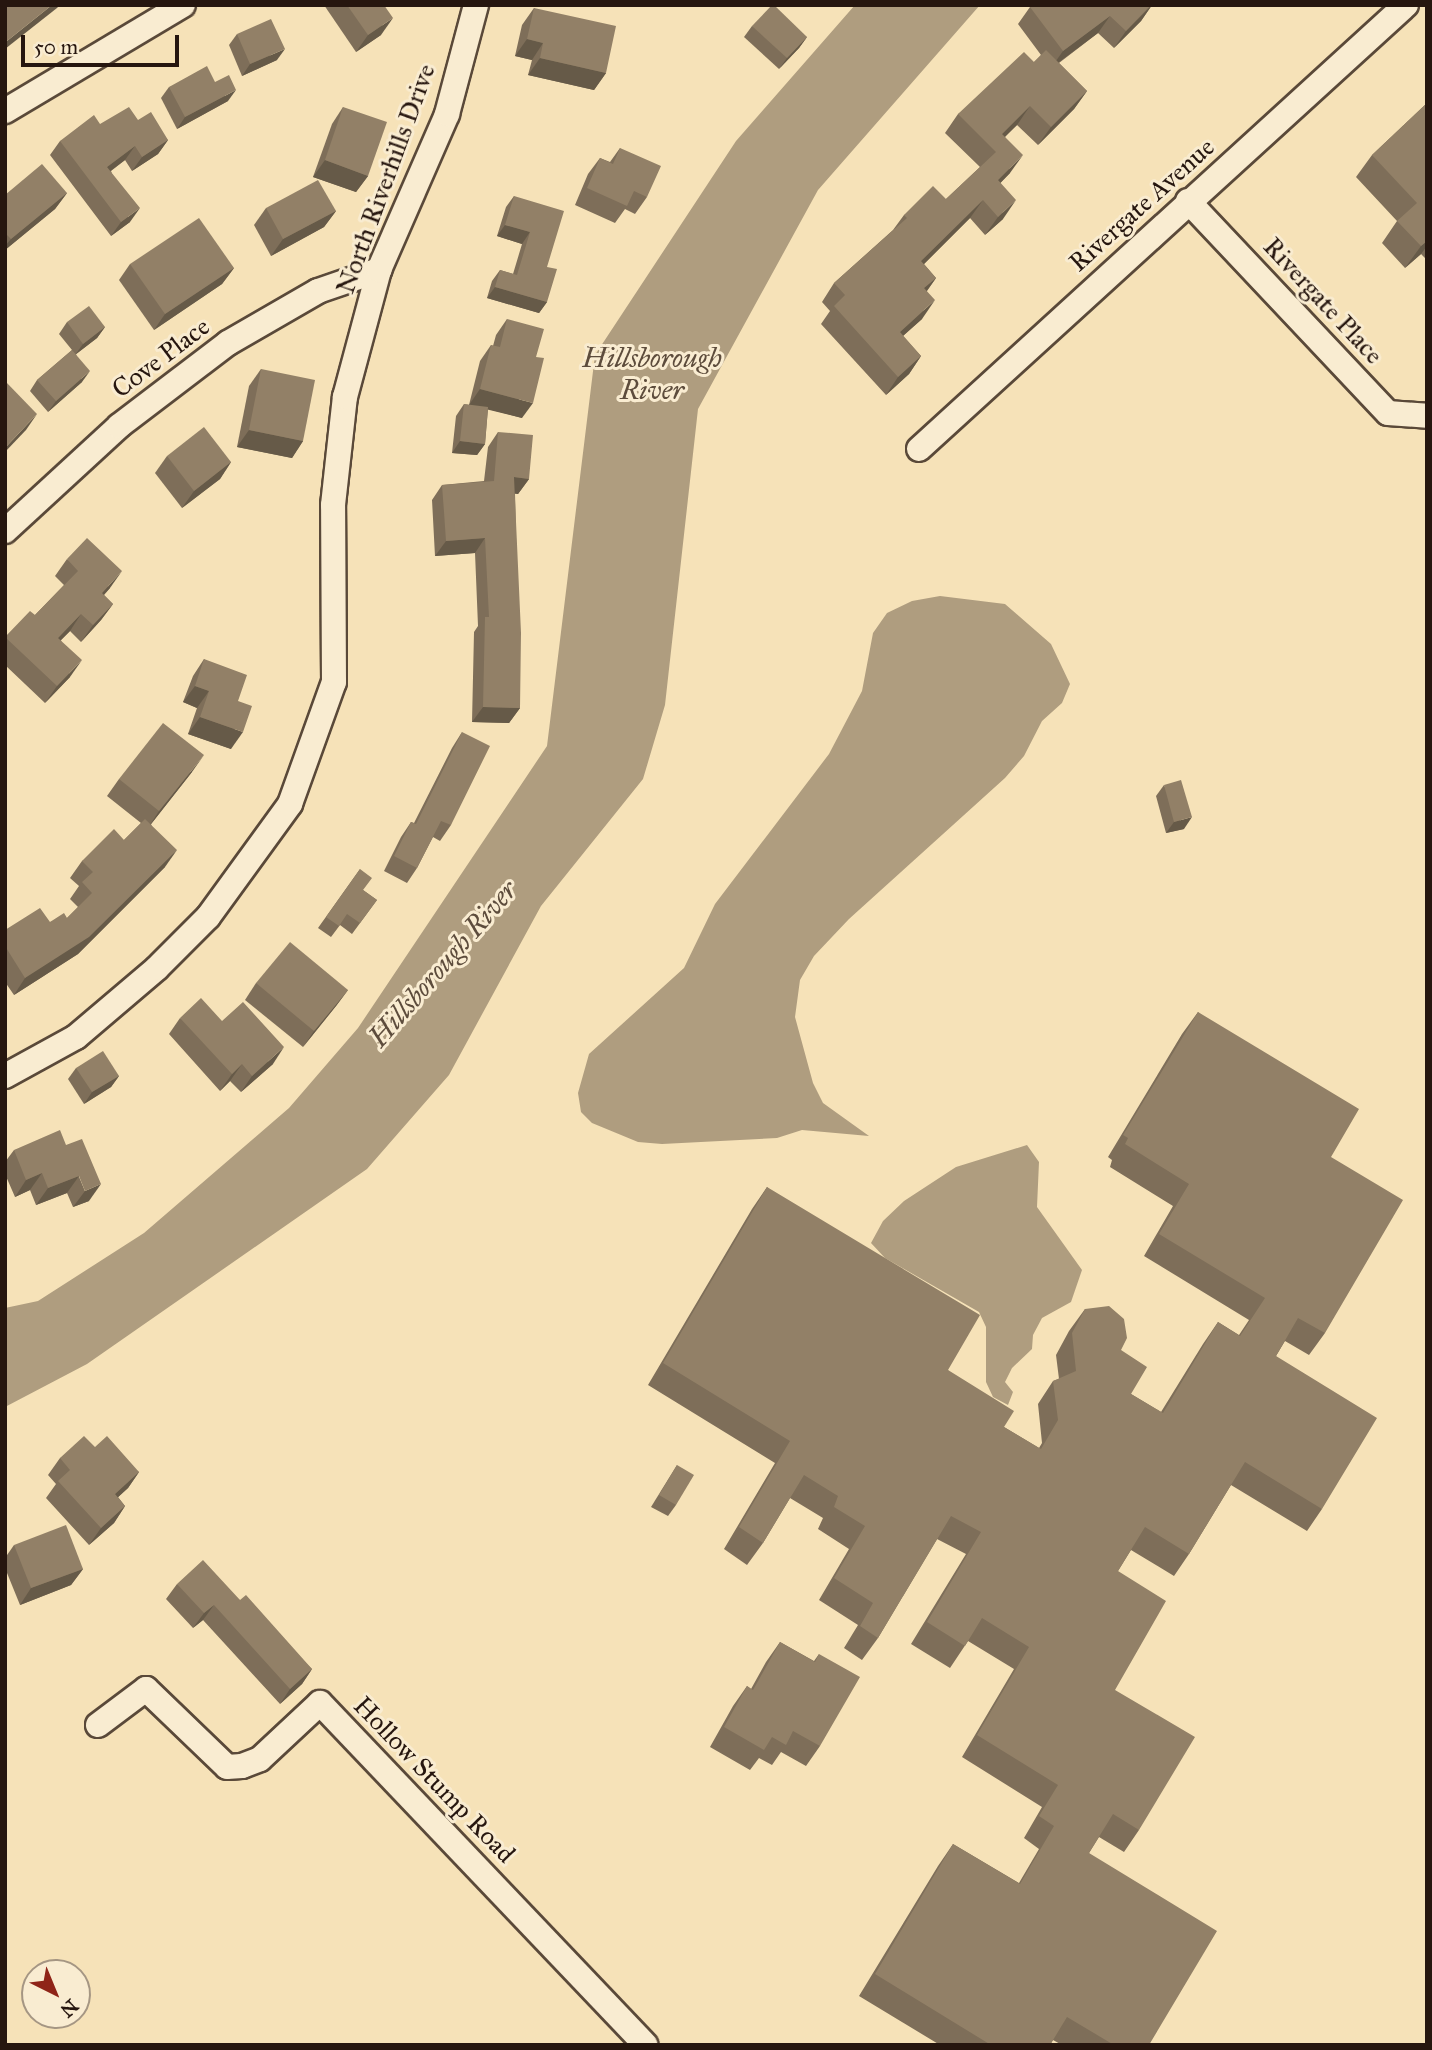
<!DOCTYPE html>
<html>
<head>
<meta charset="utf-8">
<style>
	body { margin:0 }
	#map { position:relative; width:1432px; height:2050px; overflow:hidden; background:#f6e2b8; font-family:"IM FELL Great Primer",serif }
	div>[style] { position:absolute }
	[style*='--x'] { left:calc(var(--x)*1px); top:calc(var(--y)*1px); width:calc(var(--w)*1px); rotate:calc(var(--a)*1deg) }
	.water>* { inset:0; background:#af9d7f }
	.roads { filter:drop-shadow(2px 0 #5a4939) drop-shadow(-2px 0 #5a4939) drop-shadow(0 2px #5a4939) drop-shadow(0 -2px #5a4939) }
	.minor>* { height:24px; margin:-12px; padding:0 12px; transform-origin:12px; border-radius:12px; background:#f9ecd1 }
	.wall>* { inset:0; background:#7e6e59 }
	.shaded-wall>* { inset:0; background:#665a48 }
	.building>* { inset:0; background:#928067 }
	span { translate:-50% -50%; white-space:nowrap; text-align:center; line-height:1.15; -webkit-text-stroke:6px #f9ecd1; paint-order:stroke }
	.street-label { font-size:26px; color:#26160f }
	.water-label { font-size:28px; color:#5d4c3c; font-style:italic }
	.frame { position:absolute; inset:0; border:7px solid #26160f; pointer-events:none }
	.north { position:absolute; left:21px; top:1959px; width:70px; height:70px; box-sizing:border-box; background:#f9ecd1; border:2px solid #a59683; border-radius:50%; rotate:137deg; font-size:19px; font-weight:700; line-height:28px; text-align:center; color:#26160f }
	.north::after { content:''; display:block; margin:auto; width:24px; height:32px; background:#8f2418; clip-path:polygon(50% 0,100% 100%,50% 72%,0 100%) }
	.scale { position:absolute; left:21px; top:35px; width:158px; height:32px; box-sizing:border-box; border:4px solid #26160f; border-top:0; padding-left:9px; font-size:21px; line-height:24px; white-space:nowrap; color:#26160f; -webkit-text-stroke:5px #f9ecd1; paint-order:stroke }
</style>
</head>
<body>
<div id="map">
	<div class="water">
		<i style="clip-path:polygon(855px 5px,980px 5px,818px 190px,698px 409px,665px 705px,643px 779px,541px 906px,449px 1075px,367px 1169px,87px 1364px,5px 1407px,5px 1308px,38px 1301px,144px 1233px,289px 1108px,358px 1028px,547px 746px,595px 355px,736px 141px)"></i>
		<i style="clip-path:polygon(940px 596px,1005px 604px,1051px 644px,1070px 684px,1062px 703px,1042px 721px,1024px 756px,1005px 778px,849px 919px,814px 956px,800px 980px,795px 1017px,813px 1083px,823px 1103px,869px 1136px,802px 1130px,777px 1138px,662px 1144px,638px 1142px,592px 1123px,581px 1112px,578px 1093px,589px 1054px,684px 968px,715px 904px,829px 754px,862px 691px,873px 633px,887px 613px,912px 601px)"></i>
		<i style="clip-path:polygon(1027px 1145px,1039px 1162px,1037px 1207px,1082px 1270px,1071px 1302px,1042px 1318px,1033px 1335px,1032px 1349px,1012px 1368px,1005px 1382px,1013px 1392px,1008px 1405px,993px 1397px,986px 1382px,986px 1327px,979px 1312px,885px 1258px,871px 1243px,883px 1221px,904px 1201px,956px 1167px)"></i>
	</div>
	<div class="roads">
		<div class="minor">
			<i style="--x:5;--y:111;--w:207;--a:-30.8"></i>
			<i style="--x:1188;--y:201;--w:291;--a:46.7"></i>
			<i style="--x:1388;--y:413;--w:39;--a:4"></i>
			<i style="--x:919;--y:449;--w:659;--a:-42.36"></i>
			<i style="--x:5;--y:531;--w:155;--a:-42.6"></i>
			<i style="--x:119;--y:426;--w:137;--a:-37.3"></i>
			<i style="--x:228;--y:343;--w:104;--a:-30"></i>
			<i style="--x:318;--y:291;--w:65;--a:-19"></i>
			<i style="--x:5;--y:1076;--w:81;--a:-28.8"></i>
			<i style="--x:76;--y:1037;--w:106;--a:-40.4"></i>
			<i style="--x:157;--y:968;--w:72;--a:-45"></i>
			<i style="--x:208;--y:917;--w:140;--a:-54"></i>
			<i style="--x:290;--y:804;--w:130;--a:-70.2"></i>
			<i style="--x:334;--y:682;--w:177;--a:-90.3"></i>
			<i style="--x:333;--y:505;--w:109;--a:-83.7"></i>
			<i style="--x:345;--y:397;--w:131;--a:-75"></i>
			<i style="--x:379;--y:270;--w:170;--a:-66.4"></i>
			<i style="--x:447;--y:114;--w:113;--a:-75.1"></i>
			<i style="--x:98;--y:1725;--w:60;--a:-36.9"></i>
			<i style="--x:146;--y:1689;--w:112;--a:43.9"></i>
			<i style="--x:227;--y:1767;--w:15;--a:-4"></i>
			<i style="--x:242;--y:1766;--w:19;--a:-21"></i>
			<i style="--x:260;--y:1759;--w:82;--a:-43"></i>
			<i style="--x:320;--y:1703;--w:472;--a:46.4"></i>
		</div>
	</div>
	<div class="wall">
		<i style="clip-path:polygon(324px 5px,384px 5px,381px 35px,356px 52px)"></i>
		<i style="clip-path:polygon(1152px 5px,1141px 21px,1114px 48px,1098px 33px,1059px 63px,1087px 91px,1074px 109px,1038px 145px,1017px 125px,1005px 136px,1010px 173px,1000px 183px,1003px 219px,985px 235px,970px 218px,924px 264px,936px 278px,927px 291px,922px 319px,903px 336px,921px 356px,909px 374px,886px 395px,821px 324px,830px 311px,822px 302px,834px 283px,893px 230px,904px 215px,946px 199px,980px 167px,945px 133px,958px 114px,1034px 62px,1041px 55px,1018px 24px,1030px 7px)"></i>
		<i style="clip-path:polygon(534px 8px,606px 73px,594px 90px,528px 75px,532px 60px,515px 56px,522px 25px)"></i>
		<i style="clip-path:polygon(752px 26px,807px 37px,799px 48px,779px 69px,744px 37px)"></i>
		<i style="clip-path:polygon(237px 34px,277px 60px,242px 76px,229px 45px)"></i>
		<i style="clip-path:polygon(215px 82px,228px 101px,177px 129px,161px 98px,169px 87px)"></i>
		<i style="clip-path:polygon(1427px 103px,1427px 260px,1421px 254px,1405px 268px,1382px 243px,1397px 221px,1356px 177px,1372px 155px)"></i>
		<i style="clip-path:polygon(343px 107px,368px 176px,356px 192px,313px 177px,332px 124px)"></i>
		<i style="clip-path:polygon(138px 120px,168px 140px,158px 154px,132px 171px,125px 160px,111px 171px,130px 222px,111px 236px,50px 155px,60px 141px)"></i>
		<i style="clip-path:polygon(620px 148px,647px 197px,635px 214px,625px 209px,615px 223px,575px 205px,588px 174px,600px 158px,610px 162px)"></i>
		<i style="clip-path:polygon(67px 193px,55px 209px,5px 250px,5px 195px)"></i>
		<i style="clip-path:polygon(514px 196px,547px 267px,547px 302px,539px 313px,487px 298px,492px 281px,500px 270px,513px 274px,522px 244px,497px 236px,506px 207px)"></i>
		<i style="clip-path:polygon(266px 208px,336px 211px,324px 227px,271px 256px,254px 225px)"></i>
		<i style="clip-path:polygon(130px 264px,234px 268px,222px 284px,154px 330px,119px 280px)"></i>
		<i style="clip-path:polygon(507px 319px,522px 418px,488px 409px,485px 444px,477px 455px,452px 453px,456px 416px,464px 404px,469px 405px,480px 361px,491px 345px,493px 346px,496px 335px)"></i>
		<i style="clip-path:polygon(67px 322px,105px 327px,97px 338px,76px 354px,82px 382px,48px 412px,30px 391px,37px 380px,72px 350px,59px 334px)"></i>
		<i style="clip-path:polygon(261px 369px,303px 441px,292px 458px,237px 447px,249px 386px)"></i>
		<i style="clip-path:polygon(498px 432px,529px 479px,518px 494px,515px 493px,520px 708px,509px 723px,472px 722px,474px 632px,478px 626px,475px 553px,435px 556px,432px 500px,442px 485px,484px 481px,488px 447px)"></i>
		<i style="clip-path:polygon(167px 456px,231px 462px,220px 479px,182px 508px,155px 473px)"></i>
		<i style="clip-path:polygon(67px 559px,110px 588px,104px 595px,113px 604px,101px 620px,81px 642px,70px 631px,61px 640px,70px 677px,45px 703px,5px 665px,5px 637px,35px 615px,64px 585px,55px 576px)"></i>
		<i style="clip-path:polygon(204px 659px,238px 701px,231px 749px,188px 734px,197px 708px,183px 702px,193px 676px)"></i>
		<i style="clip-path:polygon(462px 732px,451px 825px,440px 841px,433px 837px,417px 868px,407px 883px,384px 871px,401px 837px,411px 822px,414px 823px,452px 748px)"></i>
		<i style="clip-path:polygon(192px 772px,151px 824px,165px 867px,78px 954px,14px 995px,5px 982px,5px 930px,50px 922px,67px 918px,78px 907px,70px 899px,79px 886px,70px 878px,82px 861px,124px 840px,141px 823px,107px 796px,119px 779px)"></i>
		<i style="clip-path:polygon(1164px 785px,1184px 829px,1166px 833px,1156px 796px)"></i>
		<i style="clip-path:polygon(360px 869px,363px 890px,377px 900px,352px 934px,340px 925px,331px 937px,318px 928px)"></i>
		<i style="clip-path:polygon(256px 983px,348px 990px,336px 1006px,303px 1047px,245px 1000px)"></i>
		<i style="clip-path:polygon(1198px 1012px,1331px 1157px,1325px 1333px,1309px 1355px,1285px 1341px,1276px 1356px,1322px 1509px,1307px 1531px,1231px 1485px,1189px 1554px,1174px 1576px,1131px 1550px,1118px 1571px,1115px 1690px,1139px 1830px,1124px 1852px,1099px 1837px,1089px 1853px,1149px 2045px,1062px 2045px,1053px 2040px,1050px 2045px,940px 2045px,859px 1996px,938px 1866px,953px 1844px,1019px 1883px,1039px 1849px,1024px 1838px,1042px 1807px,962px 1757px,1014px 1669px,968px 1641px,950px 1668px,911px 1644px,966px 1554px,937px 1539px,878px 1638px,862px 1660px,844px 1648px,858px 1625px,819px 1600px,849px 1549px,818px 1529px,823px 1518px,790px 1498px,763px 1543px,747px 1565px,724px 1549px,775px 1463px,648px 1385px,752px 1209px,767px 1187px,1004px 1427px,1039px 1448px,1042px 1443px,1038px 1404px,1053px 1381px,1059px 1379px,1056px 1355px,1069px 1331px,1085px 1309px,1121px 1350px,1131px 1394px,1161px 1412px,1203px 1344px,1218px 1322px,1239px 1335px,1249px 1320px,1144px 1256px,1173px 1206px,1110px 1167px,1112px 1160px,1108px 1157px,1182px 1034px)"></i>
		<i style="clip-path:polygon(180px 1018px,273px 1064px,241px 1092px,230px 1081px,220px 1091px,169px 1034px)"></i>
		<i style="clip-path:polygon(76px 1068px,119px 1076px,111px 1087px,84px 1104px,68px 1079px)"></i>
		<i style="clip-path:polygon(66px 1145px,89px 1201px,73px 1207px,67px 1193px,36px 1205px,30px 1190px,15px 1197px,5px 1174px,5px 1162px,14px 1150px)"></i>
		<i style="clip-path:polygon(95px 1447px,139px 1472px,128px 1488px,118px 1497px,125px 1506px,114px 1523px,89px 1545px,46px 1498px,56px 1484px,48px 1475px,60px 1458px)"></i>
		<i style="clip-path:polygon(677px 1465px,676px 1505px,668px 1516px,651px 1507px)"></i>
		<i style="clip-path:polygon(14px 1545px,83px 1569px,71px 1585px,20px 1605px,5px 1568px,5px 1558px)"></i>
		<i style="clip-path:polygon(177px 1584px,240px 1600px,312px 1669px,302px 1684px,280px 1704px,203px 1620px,193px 1628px,166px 1599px)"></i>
		<i style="clip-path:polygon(780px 1642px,814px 1661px,819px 1654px,820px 1746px,806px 1766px,781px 1752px,772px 1765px,759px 1758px,750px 1770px,710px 1747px,733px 1706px,747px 1686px,751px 1689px,766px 1662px)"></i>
	</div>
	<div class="shaded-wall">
		<i style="clip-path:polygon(52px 5px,60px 5px,57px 8px,5px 49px,5px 43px,7px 41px)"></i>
		<i style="clip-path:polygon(1152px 5px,1141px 21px,1114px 48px,1126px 31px)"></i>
		<i style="clip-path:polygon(1110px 16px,1098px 33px,1051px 68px,1063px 51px)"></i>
		<i style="clip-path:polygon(393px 18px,381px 35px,356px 52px,368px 35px)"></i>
		<i style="clip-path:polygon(807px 37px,799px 48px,779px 69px,787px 58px)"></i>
		<i style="clip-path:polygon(527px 39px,543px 43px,532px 60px,515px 56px)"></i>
		<i style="clip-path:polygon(285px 49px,277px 60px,242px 76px,250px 64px)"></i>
		<i style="clip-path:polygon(540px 58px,606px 73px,594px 90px,528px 75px)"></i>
		<i style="clip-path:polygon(236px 90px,228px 101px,177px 129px,185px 117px)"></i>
		<i style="clip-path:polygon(1087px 91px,1074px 109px,1038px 145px,1051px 127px)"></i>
		<i style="clip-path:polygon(1030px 106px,1017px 125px,993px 149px,1002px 134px)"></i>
		<i style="clip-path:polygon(168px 140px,158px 154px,132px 171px,142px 157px)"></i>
		<i style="clip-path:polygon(135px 146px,125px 160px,97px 181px,107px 167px)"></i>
		<i style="clip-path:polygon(1023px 155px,1010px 173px,985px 199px,998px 180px)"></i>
		<i style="clip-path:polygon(325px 160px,368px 176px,356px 192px,313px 177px)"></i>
		<i style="clip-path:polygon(67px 193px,55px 209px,5px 250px,5px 246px,11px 239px)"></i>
		<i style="clip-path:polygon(983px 200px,970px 218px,908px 280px,921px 261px)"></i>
		<i style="clip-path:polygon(1016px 200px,1003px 219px,985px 235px,998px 217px)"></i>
		<i style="clip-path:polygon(140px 208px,130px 222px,111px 236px,121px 222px)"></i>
		<i style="clip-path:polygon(336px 211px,324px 227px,271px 256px,283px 239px)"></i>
		<i style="clip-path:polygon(505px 225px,530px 232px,522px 244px,497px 236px)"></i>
		<i style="clip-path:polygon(1427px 241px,1427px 246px,1421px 254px,1405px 268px,1421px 246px)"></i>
		<i style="clip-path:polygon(234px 268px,222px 284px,154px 330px,165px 314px)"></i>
		<i style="clip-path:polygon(936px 278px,923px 296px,924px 288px)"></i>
		<i style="clip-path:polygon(495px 287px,547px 302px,539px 313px,487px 298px)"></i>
		<i style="clip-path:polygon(935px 300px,922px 319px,887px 350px,900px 332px)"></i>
		<i style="clip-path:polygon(105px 327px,97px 338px,75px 355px,83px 344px)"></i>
		<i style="clip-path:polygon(921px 356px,909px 374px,886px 395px,898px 377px)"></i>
		<i style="clip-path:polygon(90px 371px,82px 382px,48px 412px,56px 401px)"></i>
		<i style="clip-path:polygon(480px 389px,533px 403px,522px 418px,469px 405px)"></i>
		<i style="clip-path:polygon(37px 414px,26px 430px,5px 452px,5px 448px)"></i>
		<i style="clip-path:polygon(249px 430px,303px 441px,292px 458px,237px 447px)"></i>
		<i style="clip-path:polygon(460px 441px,485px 444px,477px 455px,452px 453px)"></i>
		<i style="clip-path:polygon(231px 462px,220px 479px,182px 508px,194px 491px)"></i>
		<i style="clip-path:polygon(514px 477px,529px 479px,518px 494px,504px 493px)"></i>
		<i style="clip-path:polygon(485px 538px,475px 553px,435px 556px,446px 541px)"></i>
		<i style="clip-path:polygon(122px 571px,110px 588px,90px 610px,102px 593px)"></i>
		<i style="clip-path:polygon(113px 604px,101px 620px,81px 642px,93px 625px)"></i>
		<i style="clip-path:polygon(81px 614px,70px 631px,47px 654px,58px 638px)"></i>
		<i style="clip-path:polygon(82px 660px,70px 677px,45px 703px,57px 686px)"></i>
		<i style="clip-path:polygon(195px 686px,209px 691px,197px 708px,183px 702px)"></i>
		<i style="clip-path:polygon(483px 707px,520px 708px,509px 723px,472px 722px)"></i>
		<i style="clip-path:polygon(200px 717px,243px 732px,231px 749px,188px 734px)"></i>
		<i style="clip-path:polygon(204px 755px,192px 772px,148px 828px,159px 811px)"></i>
		<i style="clip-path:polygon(1192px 817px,1184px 829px,1166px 833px,1174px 822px)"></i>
		<i style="clip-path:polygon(177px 850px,165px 867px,78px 954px,14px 995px,25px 978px)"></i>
		<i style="clip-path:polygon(348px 990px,336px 1006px,303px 1047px,314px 1031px)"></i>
		<i style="clip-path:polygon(284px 1047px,273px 1064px,241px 1092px,252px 1076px)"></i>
		<i style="clip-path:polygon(242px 1064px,230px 1081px,220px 1091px,232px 1074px)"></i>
		<i style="clip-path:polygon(119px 1076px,111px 1087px,84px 1104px,92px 1092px)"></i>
		<i style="clip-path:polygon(42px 1173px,30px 1190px,15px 1197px,26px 1180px)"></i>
		<i style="clip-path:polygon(79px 1176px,67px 1193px,36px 1205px,48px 1188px)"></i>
		<i style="clip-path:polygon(101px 1184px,89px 1201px,73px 1207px,85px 1191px)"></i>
		<i style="clip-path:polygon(139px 1472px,128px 1488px,103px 1511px,115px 1494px)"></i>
		<i style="clip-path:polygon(125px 1506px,114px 1523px,89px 1545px,101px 1528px)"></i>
		<i style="clip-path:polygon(83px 1569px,71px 1585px,20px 1605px,31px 1588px)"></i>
		<i style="clip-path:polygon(214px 1605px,203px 1620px,193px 1628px,204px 1613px)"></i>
		<i style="clip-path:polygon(312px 1669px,302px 1684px,280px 1704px,290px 1689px)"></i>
	</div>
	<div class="building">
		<i style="clip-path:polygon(5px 5px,52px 5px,7px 41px,5px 39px)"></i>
		<i style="clip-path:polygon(347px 5px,384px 5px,393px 18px,368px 35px)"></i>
		<i style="clip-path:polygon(772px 5px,774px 5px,807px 37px,787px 58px,752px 26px)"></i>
		<i style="clip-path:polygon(1033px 5px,1151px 5px,1126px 31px,1110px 16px,1063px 51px,1030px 7px)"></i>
		<i style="clip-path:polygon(534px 8px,616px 26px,606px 73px,540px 58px,543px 43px,527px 39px)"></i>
		<i style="clip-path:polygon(271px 19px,285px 49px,250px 64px,237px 34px)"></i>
		<i style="clip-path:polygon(1046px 50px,1087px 91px,1051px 127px,1030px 106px,1002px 134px,1023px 155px,998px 180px,1016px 200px,998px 217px,983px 200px,921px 261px,936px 278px,924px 288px,935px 300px,900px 332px,921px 356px,898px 377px,834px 306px,845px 295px,834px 283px,907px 218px,904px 215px,933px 186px,946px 199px,996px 152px,958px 114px,1024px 52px,1034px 62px)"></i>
		<i style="clip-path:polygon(207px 66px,215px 82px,229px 75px,236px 90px,185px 117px,169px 87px)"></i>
		<i style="clip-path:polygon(1427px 103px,1427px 241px,1421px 246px,1397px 221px,1417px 203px,1372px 155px)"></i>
		<i style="clip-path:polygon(129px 107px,138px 120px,151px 112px,168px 140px,142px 157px,135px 146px,107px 167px,140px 208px,121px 222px,60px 141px,94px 115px,100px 124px)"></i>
		<i style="clip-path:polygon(343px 107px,387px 122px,368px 176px,325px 160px)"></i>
		<i style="clip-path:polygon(620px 148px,661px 166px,647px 197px,634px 191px,627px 206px,587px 188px,600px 158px,613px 164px)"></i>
		<i style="clip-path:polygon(42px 164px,67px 193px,11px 239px,5px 233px,5px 195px)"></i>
		<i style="clip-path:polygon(318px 180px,336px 211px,283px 239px,266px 208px)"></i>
		<i style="clip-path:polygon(514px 196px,564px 211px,547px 267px,557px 269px,547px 302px,495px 287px,500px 270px,517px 275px,530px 232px,505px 225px)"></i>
		<i style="clip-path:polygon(199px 218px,234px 268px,165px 314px,130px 264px)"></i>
		<i style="clip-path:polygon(89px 306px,105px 327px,83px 344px,67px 322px)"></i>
		<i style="clip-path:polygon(507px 319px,544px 329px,536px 357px,544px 358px,533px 403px,480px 389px,491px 345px,500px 347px)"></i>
		<i style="clip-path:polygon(72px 350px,90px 371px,56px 401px,37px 380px)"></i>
		<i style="clip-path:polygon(261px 369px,315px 380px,303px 441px,249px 430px)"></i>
		<i style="clip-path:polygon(5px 381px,37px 414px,5px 448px)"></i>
		<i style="clip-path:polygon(464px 404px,488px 407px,485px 444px,460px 441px)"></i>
		<i style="clip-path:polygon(204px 427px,231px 462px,194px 491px,167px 456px)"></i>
		<i style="clip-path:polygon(498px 432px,533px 435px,529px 479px,514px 477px,521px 633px,520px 708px,483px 707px,485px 617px,489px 617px,485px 538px,446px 541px,444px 512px,442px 485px,494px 481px)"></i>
		<i style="clip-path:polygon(87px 538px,122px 571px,102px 593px,113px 604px,93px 625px,81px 614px,58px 638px,82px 660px,57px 686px,5px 637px,30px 611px,35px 615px,78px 571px,67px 559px)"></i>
		<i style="clip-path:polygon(204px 659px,247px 675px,238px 701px,252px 706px,243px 732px,200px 717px,209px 691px,195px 686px)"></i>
		<i style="clip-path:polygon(163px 723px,204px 755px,159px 811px,119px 779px)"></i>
		<i style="clip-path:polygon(462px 732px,490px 746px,451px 825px,441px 821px,417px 868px,394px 856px,411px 822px,416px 824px)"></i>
		<i style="clip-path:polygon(1181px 780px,1192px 817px,1174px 822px,1164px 785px)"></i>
		<i style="clip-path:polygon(145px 819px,177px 850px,89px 937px,25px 978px,5px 946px,5px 930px,40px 908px,50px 922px,64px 913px,67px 918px,92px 893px,82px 882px,93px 872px,82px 861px,114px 829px,124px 840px)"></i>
		<i style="clip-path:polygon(360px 869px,372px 878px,363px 890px,377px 900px,360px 923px,347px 914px,339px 926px,326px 917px)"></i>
		<i style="clip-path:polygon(290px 942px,348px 990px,314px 1031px,256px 983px)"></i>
		<i style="clip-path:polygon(201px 998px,222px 1021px,243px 1002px,284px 1047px,252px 1076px,242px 1064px,232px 1074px,180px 1018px)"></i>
		<i style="clip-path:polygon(1198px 1012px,1359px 1109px,1331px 1157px,1403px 1200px,1325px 1333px,1298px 1318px,1276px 1356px,1377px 1418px,1322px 1509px,1245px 1462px,1189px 1554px,1145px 1527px,1118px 1571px,1166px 1601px,1115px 1690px,1195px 1737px,1139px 1830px,1113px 1814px,1089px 1853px,1217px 1931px,1149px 2045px,1114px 2045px,1067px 2017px,1050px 2045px,991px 2045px,875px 1974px,953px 1844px,1020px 1884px,1054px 1826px,1039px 1816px,1058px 1785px,977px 1735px,1029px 1647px,982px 1618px,965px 1646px,927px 1622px,981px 1532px,951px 1516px,878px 1638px,860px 1626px,873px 1603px,834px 1578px,865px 1526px,834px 1507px,838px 1496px,804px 1475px,763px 1543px,739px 1527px,790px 1441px,663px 1363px,767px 1187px,980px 1315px,948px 1370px,1014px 1411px,1004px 1427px,1041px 1449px,1058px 1420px,1053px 1381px,1076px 1371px,1072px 1333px,1085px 1309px,1109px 1306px,1124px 1319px,1127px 1338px,1121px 1350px,1147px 1367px,1131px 1394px,1163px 1413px,1218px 1322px,1240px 1336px,1265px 1298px,1159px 1234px,1189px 1184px,1125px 1144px,1128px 1138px,1123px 1135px)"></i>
		<i style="clip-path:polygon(103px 1051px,119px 1076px,92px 1092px,76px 1068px)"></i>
		<i style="clip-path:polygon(60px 1130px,66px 1145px,82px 1139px,101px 1184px,85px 1191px,79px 1176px,48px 1188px,42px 1173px,26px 1180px,14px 1150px)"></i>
		<i style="clip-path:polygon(84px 1436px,95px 1447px,107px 1436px,139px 1472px,115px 1494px,125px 1506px,101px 1528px,58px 1481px,70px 1470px,60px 1458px)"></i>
		<i style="clip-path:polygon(677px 1465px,694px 1475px,676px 1505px,659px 1495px)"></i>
		<i style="clip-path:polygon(66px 1525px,83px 1569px,31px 1588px,14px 1545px)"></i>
		<i style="clip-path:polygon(203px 1560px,240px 1600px,246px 1595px,312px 1669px,290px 1689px,214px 1605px,204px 1613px,177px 1584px)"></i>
		<i style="clip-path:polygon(780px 1642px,815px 1662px,819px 1654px,860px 1677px,820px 1746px,793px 1731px,786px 1745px,772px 1737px,764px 1750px,724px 1727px,747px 1686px,753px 1690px)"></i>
	</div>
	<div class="street-label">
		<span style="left:386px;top:179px;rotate:-70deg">North Riverhills Drive</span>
		<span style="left:1142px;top:205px;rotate:-42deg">Rivergate Avenue</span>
		<span style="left:1323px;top:301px;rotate:47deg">Rivergate Place</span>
		<span style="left:161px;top:358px;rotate:-37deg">Cove Place</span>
		<span style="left:434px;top:1780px;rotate:46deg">Hollow Stump Road</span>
	</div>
	<div class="water-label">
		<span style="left:652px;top:374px">Hillsborough<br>River</span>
		<span style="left:443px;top:964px;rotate:-49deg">Hillsborough River</span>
	</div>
	<div class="frame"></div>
	<div class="north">N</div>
	<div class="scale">50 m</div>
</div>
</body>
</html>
